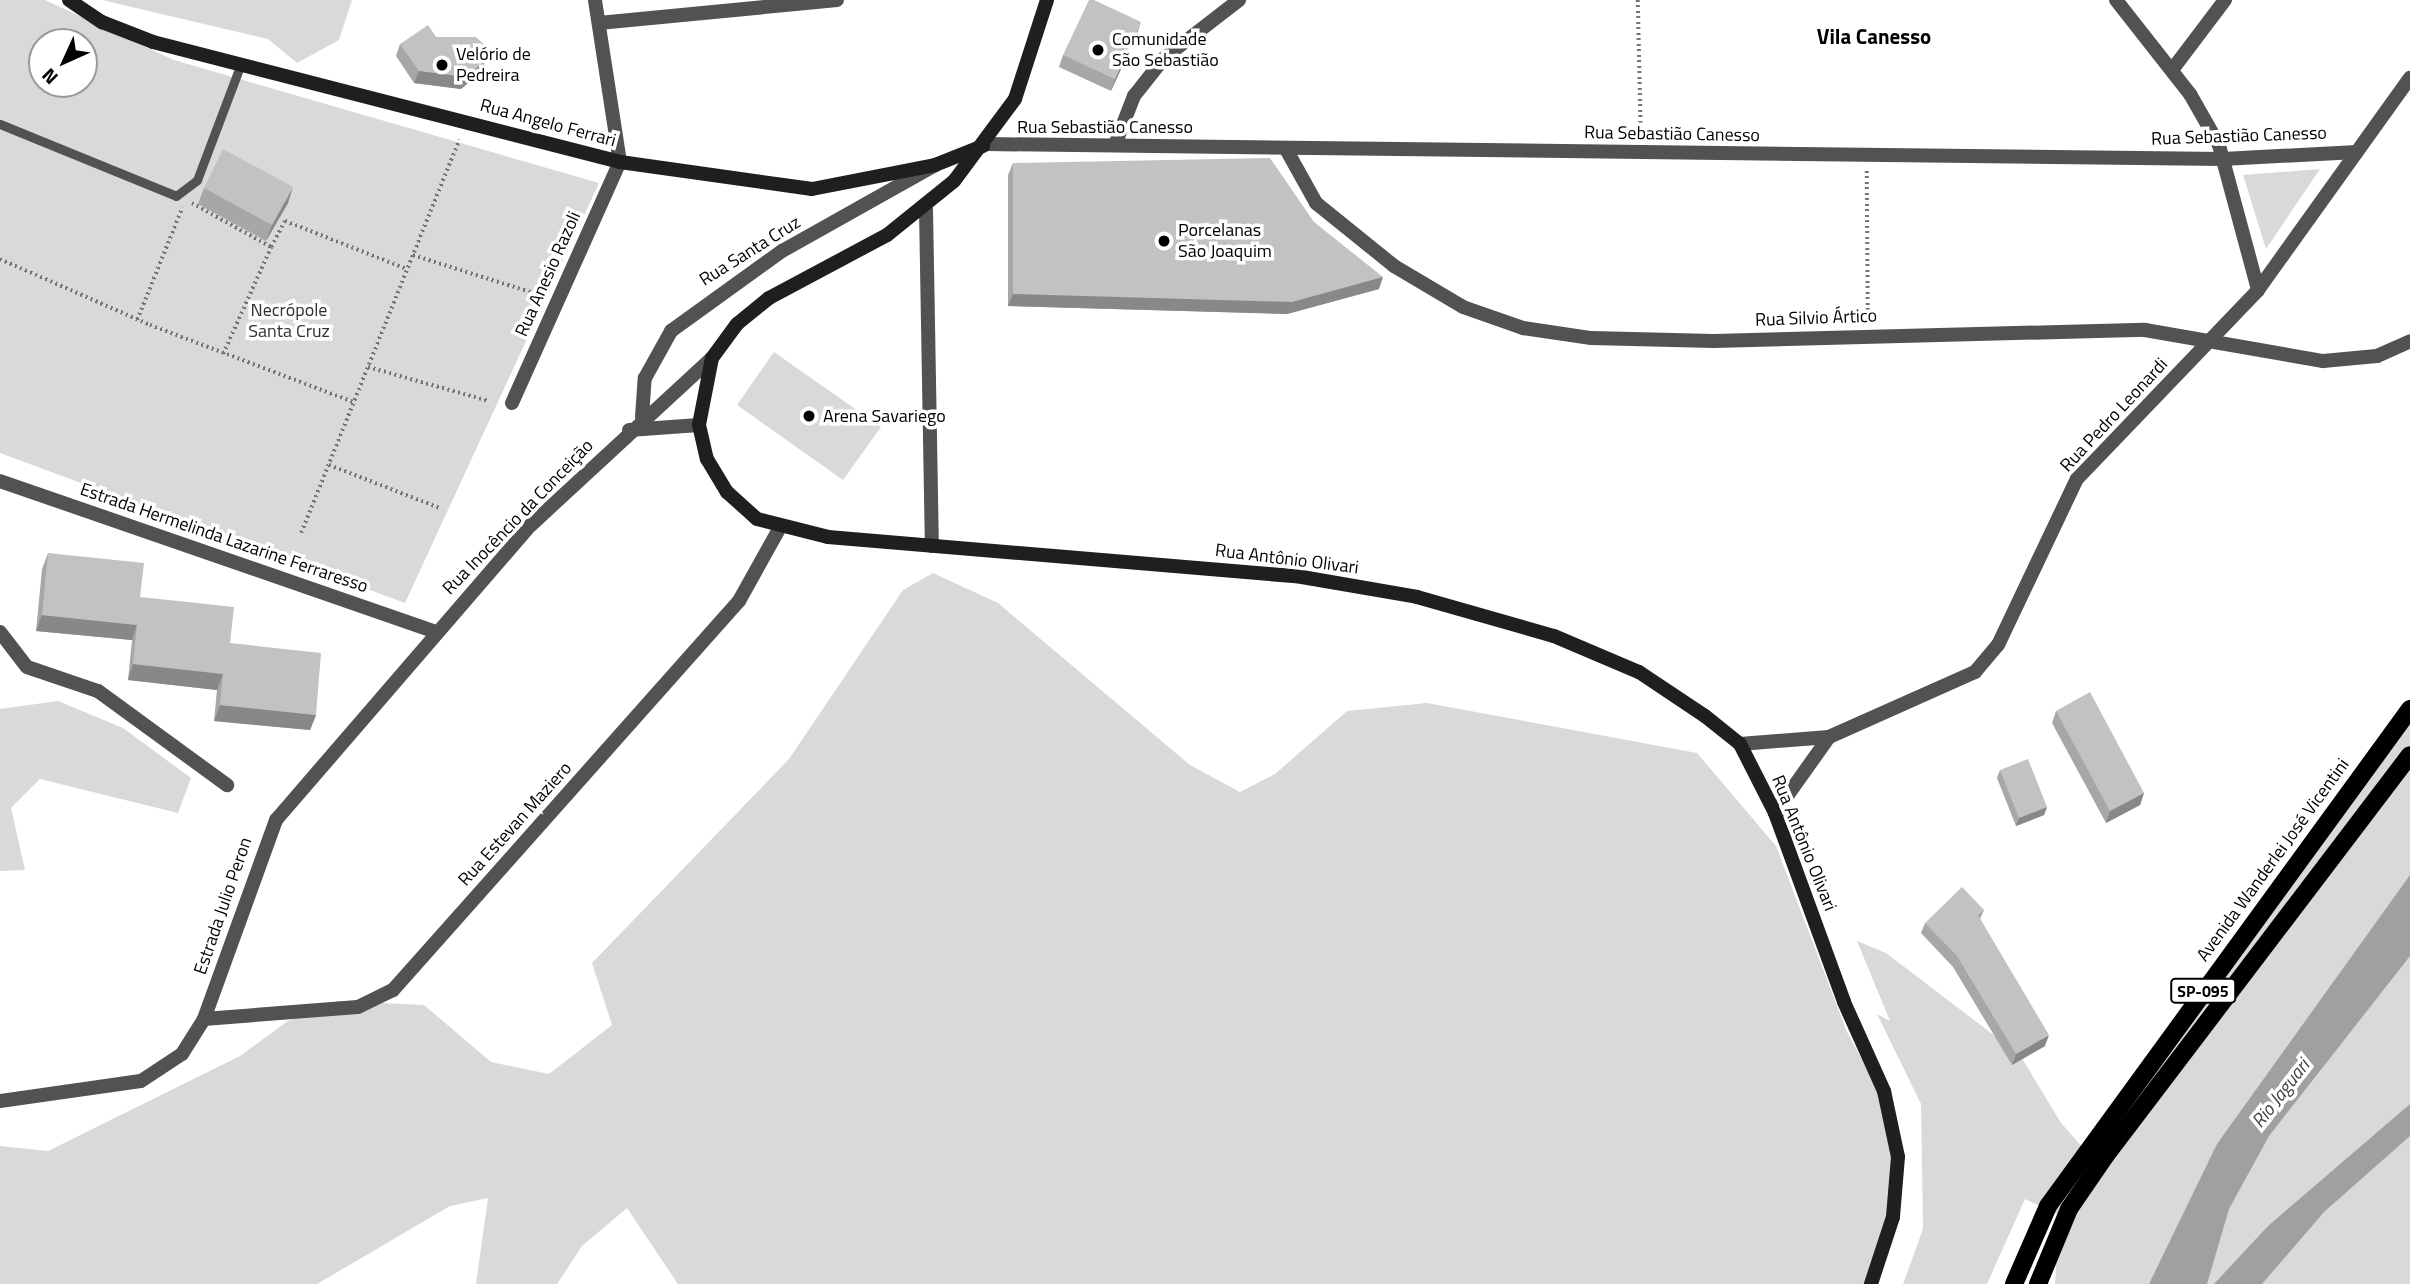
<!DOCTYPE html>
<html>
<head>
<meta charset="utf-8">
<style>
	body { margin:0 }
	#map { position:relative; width:2410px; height:1284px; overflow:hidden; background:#fff; font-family:"Titillium Web",sans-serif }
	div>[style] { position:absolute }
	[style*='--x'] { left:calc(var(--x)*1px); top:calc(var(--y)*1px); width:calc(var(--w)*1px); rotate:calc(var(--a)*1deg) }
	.green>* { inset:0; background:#d9d9d9 }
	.water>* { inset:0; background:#a0a0a0 }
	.path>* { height:3.5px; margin-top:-1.75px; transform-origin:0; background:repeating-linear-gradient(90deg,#747474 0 2px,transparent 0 5.5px) }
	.lane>* { height:9px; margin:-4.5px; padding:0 4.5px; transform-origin:4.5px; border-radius:4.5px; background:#525252 }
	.street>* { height:14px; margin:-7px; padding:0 7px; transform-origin:7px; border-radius:7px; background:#525252 }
	.secondary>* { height:14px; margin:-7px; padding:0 7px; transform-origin:7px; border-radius:7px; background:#1f1f1f }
	.primary>* { height:18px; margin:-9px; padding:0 9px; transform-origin:9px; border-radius:9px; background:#000 }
	.wall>* { inset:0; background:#a7a7a7 }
	.shaded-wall>* { inset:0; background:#888 }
	.building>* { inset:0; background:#c2c2c2 }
	.dots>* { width:19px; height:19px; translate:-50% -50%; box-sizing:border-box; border:4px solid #fff; border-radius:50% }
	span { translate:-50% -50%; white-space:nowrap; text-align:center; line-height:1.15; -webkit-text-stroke:7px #fff; paint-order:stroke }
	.shield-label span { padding:2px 5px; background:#fff; border:2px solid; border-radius:5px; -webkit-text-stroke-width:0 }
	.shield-label { font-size:16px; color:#000; font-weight:700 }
	.poi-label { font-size:18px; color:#000 }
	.left { translate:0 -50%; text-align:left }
	.street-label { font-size:18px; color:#000 }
	.park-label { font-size:18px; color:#303030 }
	.water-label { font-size:19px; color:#414141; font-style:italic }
	.quarter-label { font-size:21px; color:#000; font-weight:700 }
	.north { position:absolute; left:28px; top:28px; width:70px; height:70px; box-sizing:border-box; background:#fff; border:2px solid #999; border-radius:50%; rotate:225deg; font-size:19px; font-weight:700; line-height:28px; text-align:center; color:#000 }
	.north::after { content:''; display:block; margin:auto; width:24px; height:32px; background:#000; clip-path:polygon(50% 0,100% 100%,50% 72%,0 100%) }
</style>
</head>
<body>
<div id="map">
	<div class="green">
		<i style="clip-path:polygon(evenodd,0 0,45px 0,174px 60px,599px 183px,405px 603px,0 453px,0 0,42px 42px,84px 42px,84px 84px,42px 84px,42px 42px)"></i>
		<i style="clip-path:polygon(102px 0,352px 0,339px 40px,297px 63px,268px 39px)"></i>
		<i style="clip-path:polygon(2320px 169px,2266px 249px,2243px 175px)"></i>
		<i style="clip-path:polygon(774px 352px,881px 427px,843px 480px,737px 405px)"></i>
		<i style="clip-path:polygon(933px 573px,998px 603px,1190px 765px,1240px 792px,1275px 774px,1347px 711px,1427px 703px,1697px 753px,1776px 846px,1847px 1032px,1878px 1089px,1898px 1192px,1872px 1284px,678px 1284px,627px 1208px,582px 1246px,557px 1284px,476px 1284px,488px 1198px,450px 1206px,317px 1284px,0 1284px,0 1146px,48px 1151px,240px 1056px,288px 1021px,338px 1001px,424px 1005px,491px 1062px,549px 1074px,612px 1025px,592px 963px,789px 759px,903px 590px)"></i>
		<i style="clip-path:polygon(58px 701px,123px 728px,191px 778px,178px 813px,40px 779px,11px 808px,25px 870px,0 871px,0 709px)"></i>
		<i style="clip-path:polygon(2410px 720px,2410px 1284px,2055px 1284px,2059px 1215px,2025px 1199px,1987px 1284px,1903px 1284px,1923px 1229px,1921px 1104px,1877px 1014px,1890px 1021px,1857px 941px,1886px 953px,2020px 1055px,2061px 1123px,2093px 1159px)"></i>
	</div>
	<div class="water">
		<i style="clip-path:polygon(2410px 875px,2410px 956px,2269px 1136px,2229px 1209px,2207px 1284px,2149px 1284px,2217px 1144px)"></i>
		<i style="clip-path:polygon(2410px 1104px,2410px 1136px,2324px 1212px,2262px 1284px,2214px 1284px,2268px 1226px)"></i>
	</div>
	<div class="path">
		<i style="--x:1638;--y:0;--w:137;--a:88.7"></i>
		<i style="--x:1867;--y:171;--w:150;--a:89.6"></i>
		<i style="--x:192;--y:203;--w:90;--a:29.1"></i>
		<i style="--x:271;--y:247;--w:30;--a:-62"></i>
		<i style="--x:285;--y:221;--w:131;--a:21.5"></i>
		<i style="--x:413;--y:255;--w:130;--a:17.5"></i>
		<i style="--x:0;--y:259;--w:164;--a:23.7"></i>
		<i style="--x:150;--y:325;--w:218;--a:20.7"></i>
		<i style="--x:137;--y:320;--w:121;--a:-68.1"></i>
		<i style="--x:223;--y:354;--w:117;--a:-65.8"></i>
		<i style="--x:368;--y:367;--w:126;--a:15.7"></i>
		<i style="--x:329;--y:465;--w:119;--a:21.2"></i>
		<i style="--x:301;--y:533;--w:424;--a:-68.1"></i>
	</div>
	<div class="lane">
		<i style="--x:0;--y:124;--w:190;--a:22.2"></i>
		<i style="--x:176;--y:196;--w:26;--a:-37"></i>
		<i style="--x:197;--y:180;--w:122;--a:-69.3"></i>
	</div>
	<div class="street">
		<i style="--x:2116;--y:0;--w:120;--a:51.8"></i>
		<i style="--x:2190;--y:94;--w:59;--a:60.4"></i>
		<i style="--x:2219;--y:145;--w:150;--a:74.9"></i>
		<i style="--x:599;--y:23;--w:239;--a:-5.5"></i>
		<i style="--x:2172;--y:70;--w:88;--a:-52.9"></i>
		<i style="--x:987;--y:144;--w:1236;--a:0.7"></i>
		<i style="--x:2223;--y:159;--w:134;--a:-3"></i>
		<i style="--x:1115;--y:145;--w:53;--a:-68.8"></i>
		<i style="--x:1134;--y:96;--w:48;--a:-51.7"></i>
		<i style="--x:1164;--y:58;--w:95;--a:-37.7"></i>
		<i style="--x:1286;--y:149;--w:62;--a:60.9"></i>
		<i style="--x:1316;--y:203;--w:100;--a:38.9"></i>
		<i style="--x:1394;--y:266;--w:80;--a:30.7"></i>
		<i style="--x:1463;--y:307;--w:64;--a:19.3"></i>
		<i style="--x:1523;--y:328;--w:69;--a:8.4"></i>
		<i style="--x:1591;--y:338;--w:123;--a:1.4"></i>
		<i style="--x:1714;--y:341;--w:431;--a:-1.5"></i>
		<i style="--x:2145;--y:330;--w:181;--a:9.9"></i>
		<i style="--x:2323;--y:361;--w:54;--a:-5.3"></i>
		<i style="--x:2377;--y:356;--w:36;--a:-24"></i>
		<i style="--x:926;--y:209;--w:337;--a:89"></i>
		<i style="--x:512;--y:403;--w:264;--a:-65.9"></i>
		<i style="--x:620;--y:162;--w:164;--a:-98.8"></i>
		<i style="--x:642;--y:417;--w:39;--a:-86"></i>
		<i style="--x:645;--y:378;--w:54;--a:-61"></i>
		<i style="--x:671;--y:331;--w:137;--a:-35.8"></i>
		<i style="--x:782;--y:251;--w:176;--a:-29.3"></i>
		<i style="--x:629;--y:430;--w:70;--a:-4.1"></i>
		<i style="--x:0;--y:481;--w:461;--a:19.1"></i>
		<i style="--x:0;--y:632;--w:44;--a:52.4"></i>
		<i style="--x:27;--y:667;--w:75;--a:18.7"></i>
		<i style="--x:98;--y:691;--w:160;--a:36.1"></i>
		<i style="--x:1740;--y:744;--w:89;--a:-4.5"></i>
		<i style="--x:1829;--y:737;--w:160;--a:-24"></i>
		<i style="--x:1975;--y:672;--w:35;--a:-50"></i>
		<i style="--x:1998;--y:645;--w:184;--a:-64.6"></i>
		<i style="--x:2077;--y:479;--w:262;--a:-46.2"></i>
		<i style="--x:2258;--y:290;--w:261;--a:-54.4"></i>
		<i style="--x:1775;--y:813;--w:93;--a:-54.6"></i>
		<i style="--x:204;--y:1019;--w:154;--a:-4.5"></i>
		<i style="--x:358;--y:1007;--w:39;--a:-26"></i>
		<i style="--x:393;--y:990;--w:521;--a:-48.35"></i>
		<i style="--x:739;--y:601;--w:82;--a:-60.9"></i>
		<i style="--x:0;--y:1101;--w:142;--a:-8.1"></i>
		<i style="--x:141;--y:1081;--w:49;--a:-33.4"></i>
		<i style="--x:182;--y:1054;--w:41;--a:-57.8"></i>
		<i style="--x:204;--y:1019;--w:212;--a:-70.1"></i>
		<i style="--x:276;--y:820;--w:390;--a:-49.2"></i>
		<i style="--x:531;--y:525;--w:246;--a:-42.7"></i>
	</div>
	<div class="secondary">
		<i style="--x:69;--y:0;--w:40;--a:34"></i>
		<i style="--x:102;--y:22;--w:55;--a:21.4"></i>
		<i style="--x:153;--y:42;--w:482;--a:14.4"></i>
		<i style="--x:620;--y:162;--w:194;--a:8"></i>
		<i style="--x:812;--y:189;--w:125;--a:-11"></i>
		<i style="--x:935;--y:165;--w:52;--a:-21.6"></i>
		<i style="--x:1047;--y:0;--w:104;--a:107.9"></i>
		<i style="--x:1015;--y:99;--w:102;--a:126.6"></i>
		<i style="--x:954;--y:181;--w:86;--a:141.1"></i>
		<i style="--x:887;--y:235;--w:134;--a:151.9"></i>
		<i style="--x:769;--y:298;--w:41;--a:140.9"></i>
		<i style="--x:737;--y:324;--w:42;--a:126.3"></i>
		<i style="--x:712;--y:358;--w:68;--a:101"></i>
		<i style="--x:699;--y:425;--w:35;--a:77"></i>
		<i style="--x:707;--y:459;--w:39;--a:59"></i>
		<i style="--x:727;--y:492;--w:40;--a:42"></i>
		<i style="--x:757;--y:519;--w:73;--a:14.2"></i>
		<i style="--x:828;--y:537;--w:470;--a:4.8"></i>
		<i style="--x:1296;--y:576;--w:123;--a:9.8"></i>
		<i style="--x:1417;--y:597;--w:142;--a:15.9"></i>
		<i style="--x:1554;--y:636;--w:92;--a:23"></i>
		<i style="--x:1639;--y:672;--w:79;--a:33.7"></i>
		<i style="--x:1705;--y:716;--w:45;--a:38.7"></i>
		<i style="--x:1740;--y:744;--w:77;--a:63.1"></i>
		<i style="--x:1775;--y:813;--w:201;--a:69.9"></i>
		<i style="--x:1844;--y:1002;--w:98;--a:65.8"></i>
		<i style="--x:1884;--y:1091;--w:67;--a:78"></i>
		<i style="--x:1898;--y:1157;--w:60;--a:94.8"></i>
		<i style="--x:1893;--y:1217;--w:71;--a:108.2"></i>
	</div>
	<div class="primary">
		<i style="--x:2014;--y:1284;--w:85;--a:-66.4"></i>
		<i style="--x:2048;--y:1206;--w:615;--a:-53.93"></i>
		<i style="--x:2038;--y:1284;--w:81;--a:-67.5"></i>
		<i style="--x:2069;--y:1209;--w:65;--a:-55.6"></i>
		<i style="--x:2106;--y:1155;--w:502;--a:-52.77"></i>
	</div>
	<div class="wall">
		<i style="clip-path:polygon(1137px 34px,1111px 91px,1059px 67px,1063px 55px)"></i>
		<i style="clip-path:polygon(436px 37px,486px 60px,481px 72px,461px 89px,414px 83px,396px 56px,400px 44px)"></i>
		<i style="clip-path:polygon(1013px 163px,1314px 222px,1379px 289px,1287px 314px,1008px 306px,1008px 175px)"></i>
		<i style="clip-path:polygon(204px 188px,288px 203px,266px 241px,198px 204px)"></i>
		<i style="clip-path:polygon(48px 553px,140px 597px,230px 643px,316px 715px,310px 730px,214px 721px,217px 690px,128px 680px,132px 640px,36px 631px,42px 569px)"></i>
		<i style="clip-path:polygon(2056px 711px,2144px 793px,2140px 805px,2106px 823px,2052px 723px)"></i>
		<i style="clip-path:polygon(2000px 770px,2047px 807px,2044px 815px,2016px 826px,1997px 778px)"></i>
		<i style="clip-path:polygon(1984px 910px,1980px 919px,2045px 1046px,2012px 1065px,1953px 967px,1921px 933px,1925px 923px)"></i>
	</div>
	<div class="shaded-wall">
		<i style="clip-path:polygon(1141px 22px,1137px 34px,1111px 91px,1115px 79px)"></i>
		<i style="clip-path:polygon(486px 60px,481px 72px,461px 89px,414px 83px,419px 71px)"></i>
		<i style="clip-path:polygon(293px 187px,288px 203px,266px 241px,272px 225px)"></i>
		<i style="clip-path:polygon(1383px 277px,1379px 289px,1287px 314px,1008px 306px,1013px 294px)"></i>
		<i style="clip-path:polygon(42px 615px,137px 625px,132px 640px,36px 631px)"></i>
		<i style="clip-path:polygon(133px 664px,223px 674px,217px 690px,128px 680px)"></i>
		<i style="clip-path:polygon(220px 705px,316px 715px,310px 730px,214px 721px)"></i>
		<i style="clip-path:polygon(2144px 793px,2140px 805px,2106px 823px,2110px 811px)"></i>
		<i style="clip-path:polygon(2047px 807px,2044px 815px,2016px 826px,2019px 818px)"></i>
		<i style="clip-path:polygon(2049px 1035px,2045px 1046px,2012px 1065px,2016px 1054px)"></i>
	</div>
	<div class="building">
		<i style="clip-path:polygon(1089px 0,1094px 0,1141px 22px,1115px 79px,1063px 55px)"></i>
		<i style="clip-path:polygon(428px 25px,436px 37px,476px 37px,487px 47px,486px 60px,466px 77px,419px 71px,400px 44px)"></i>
		<i style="clip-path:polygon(223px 149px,293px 187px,272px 225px,204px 188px)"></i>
		<i style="clip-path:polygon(1270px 158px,1314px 222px,1383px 277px,1292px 302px,1013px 294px,1013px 163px)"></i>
		<i style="clip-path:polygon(48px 553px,144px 563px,140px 597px,234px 607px,230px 643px,321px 653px,316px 715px,220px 705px,223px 674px,133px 664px,137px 625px,42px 615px)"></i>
		<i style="clip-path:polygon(2090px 692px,2144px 793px,2110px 811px,2056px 711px)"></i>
		<i style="clip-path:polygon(2028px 759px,2047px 807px,2019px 818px,2000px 770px)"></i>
		<i style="clip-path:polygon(1962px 887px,1984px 910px,1978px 915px,2049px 1035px,2016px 1054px,1957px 956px,1925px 923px)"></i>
	</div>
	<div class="dots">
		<i style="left:1098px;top:50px;background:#000"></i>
		<i style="left:442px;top:65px;background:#000"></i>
		<i style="left:1164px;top:241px;background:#000"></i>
		<i style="left:809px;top:416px;background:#000"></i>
	</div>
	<div class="shield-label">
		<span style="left:2203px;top:991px">SP-095</span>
	</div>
	<div class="poi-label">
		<span class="left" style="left:1112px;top:50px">Comunidade<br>São Sebastião</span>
		<span class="left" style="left:456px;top:65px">Velório de<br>Pedreira</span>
		<span class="left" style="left:1178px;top:241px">Porcelanas<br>São Joaquim</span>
		<span class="left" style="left:823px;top:416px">Arena Savariego</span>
	</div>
	<div class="street-label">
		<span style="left:548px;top:123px;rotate:15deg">Rua Angelo Ferrari</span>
		<span style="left:1105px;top:127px">Rua Sebastião Canesso</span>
		<span style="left:1672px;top:134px;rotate:1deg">Rua Sebastião Canesso</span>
		<span style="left:2239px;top:136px;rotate:-2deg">Rua Sebastião Canesso</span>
		<span style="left:750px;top:251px;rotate:-32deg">Rua Santa Cruz</span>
		<span style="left:548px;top:274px;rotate:-66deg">Rua Anesio Razoli</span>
		<span style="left:1816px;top:318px;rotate:-2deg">Rua Silvio Ártico</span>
		<span style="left:2114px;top:415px;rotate:-47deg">Rua Pedro Leonardi</span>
		<span style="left:518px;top:517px;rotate:-46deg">Rua Inocêncio da Conceição</span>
		<span style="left:224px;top:538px;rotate:19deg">Estrada Hermelinda Lazarine Ferraresso</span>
		<span style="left:1287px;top:559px;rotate:7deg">Rua Antônio Olivari</span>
		<span style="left:515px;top:824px;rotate:-48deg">Rua Estevan Maziero</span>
		<span style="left:1804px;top:843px;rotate:68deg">Rua Antônio Olivari</span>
		<span style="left:2273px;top:860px;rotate:-54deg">Avenida Wanderlei José Vicentini</span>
		<span style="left:223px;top:906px;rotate:-71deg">Estrada Julio Peron</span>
	</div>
	<div class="park-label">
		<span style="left:289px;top:321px">Necrópole<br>Santa Cruz</span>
	</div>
	<div class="water-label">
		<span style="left:2280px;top:1093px;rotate:-52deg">Rio Jaguari</span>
	</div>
	<div class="quarter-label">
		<span style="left:1874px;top:36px">Vila Canesso</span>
	</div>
	<div class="north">N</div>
</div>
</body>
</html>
